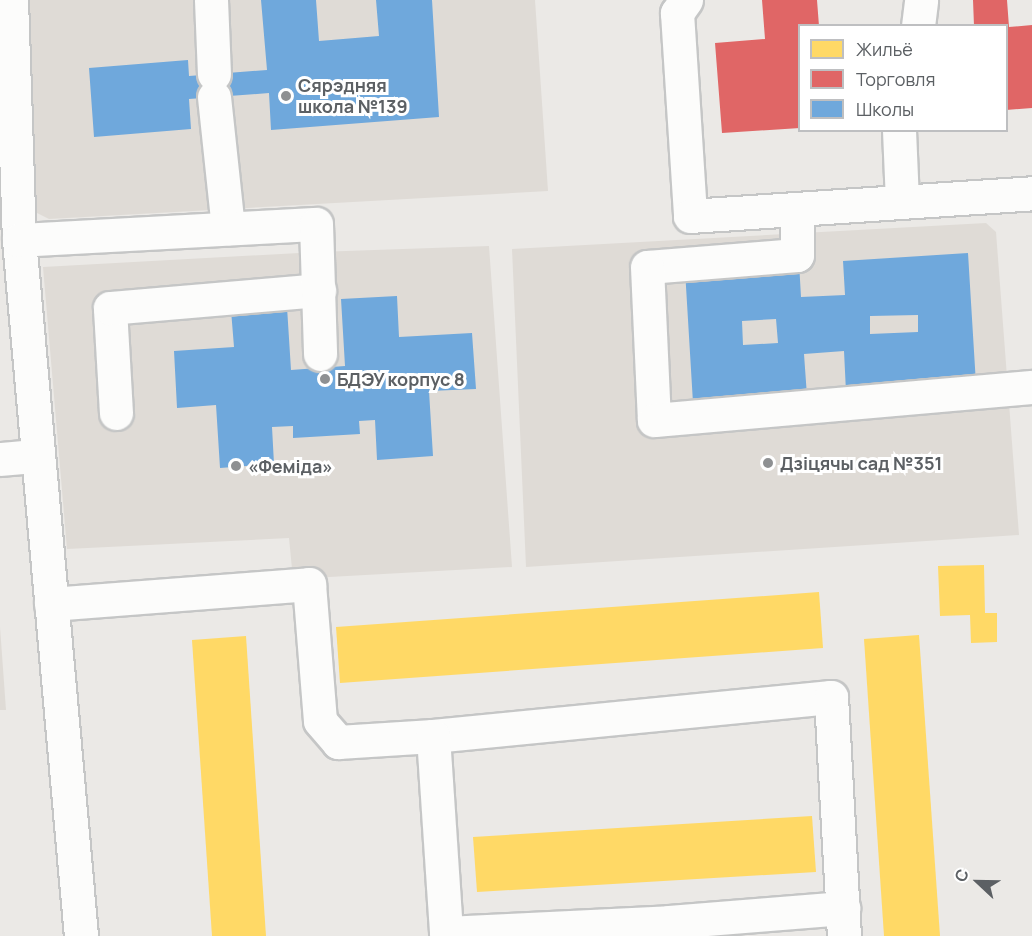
<!DOCTYPE html>
<html>
<head>
<meta charset="utf-8">
<style>
	body { margin:0 }
	#map { position:relative; width:1032px; height:936px; overflow:hidden; background:#ebe9e6; font-family:Manrope,sans-serif }
	div>[style] { position:absolute }
	[style*='--x'] { left:calc(var(--x)*1px); top:calc(var(--y)*1px); width:calc(var(--w)*1px); rotate:calc(var(--a)*1deg) }
	.education>* { inset:0; background:#dfdbd6 }
	.homes>* { inset:0; background:#ffd966 }
	.shops>* { inset:0; background:#e06666 }
	.schools>* { inset:0; background:#6fa8dc }
	.roads { filter:drop-shadow(2px 0 #c5c6c6) drop-shadow(-2px 0 #c5c6c6) drop-shadow(0 2px #c5c6c6) drop-shadow(0 -2px #c5c6c6) }
	.minor>* { height:33px; margin:-16.5px; padding:0 16.5px; transform-origin:16.5px; border-radius:16.5px; background:#fcfcfb }
	.dots>* { width:16px; height:16px; translate:-50% -50%; box-sizing:border-box; border:3px solid #fff; border-radius:50% }
	span { translate:-50% -50%; white-space:nowrap; text-align:center; line-height:1.15; -webkit-text-stroke:6px #fff; paint-order:stroke }
	.poi-label { font-size:18px; color:#5c6064; font-weight:700 }
	.left { translate:0 -50%; text-align:left }
	.legend { position:absolute; left:798px; top:24px; width:210px; height:108px; box-sizing:border-box; background:#fff; border:2px solid #bebfc1; margin:0; padding:8px 10px; list-style:none; font-size:18px; color:#5c6064 }
	.legend li { display:flex; align-items:center; gap:12px; height:30px }
	.legend b { width:30px; border:2px solid #bebfc1 }
	.north { position:absolute; left:948px; top:852px; width:60px; height:60px; -webkit-text-stroke:4px #fff; paint-order:stroke; rotate:292deg; font-size:16px; font-weight:700; line-height:24px; text-align:center; color:#5c6064 }
	.north::after { content:''; display:block; margin:auto; width:21px; height:27px; background:#5c6064; clip-path:polygon(50% 0,100% 100%,50% 72%,0 100%) }
</style>
</head>
<body>
<div id="map">
	<div class="education">
		<i style="clip-path:polygon(27px 0,535px 0,548px 191px,49px 219px,33px 211px)"></i>
		<i style="clip-path:polygon(986px 223px,996px 232px,1019px 535px,526px 567px,512px 249px)"></i>
		<i style="clip-path:polygon(489px 246px,512px 567px,293px 579px,289px 538px,67px 549px,43px 267px,317px 252px)"></i>
		<i style="clip-path:polygon(0 627px,6px 710px,0 710px)"></i>
	</div>
	<div class="homes">
		<i style="clip-path:polygon(984px 565px,985px 613px,997px 613px,997px 642px,971px 643px,970px 615px,940px 616px,938px 566px)"></i>
		<i style="clip-path:polygon(819px 592px,823px 648px,340px 683px,336px 627px)"></i>
		<i style="clip-path:polygon(919px 635px,940px 936px,884px 936px,864px 639px)"></i>
		<i style="clip-path:polygon(246px 636px,266px 936px,212px 936px,192px 640px)"></i>
		<i style="clip-path:polygon(812px 816px,816px 872px,477px 892px,473px 837px)"></i>
	</div>
	<div class="shops">
		<i style="clip-path:polygon(762px 0,817px 0,819px 26px,800px 26px,800px 128px,722px 133px,715px 43px,765px 39px)"></i>
		<i style="clip-path:polygon(973px 0,1007px 0,1009px 27px,1032px 25px,1032px 108px,1006px 110px,1006px 26px,974px 26px)"></i>
	</div>
	<div class="schools">
		<i style="clip-path:polygon(261px 0,316px 0,319px 41px,379px 36px,376px 0,432px 0,439px 117px,271px 130px,269px 93px,189px 99px,191px 129px,94px 137px,89px 68px,188px 60px,189px 76px,267px 70px)"></i>
		<i style="clip-path:polygon(evenodd,968px 253px,976px 384px,846px 392px,844px 351px,804px 354px,807px 396px,693px 403px,685px 270px,799px 262px,801px 297px,845px 295px,843px 261px,968px 253px,918px 315px,918px 332px,870px 334px,870px 316px,918px 315px,968px 253px,776px 319px,778px 343px,743px 345px,742px 321px,776px 319px)"></i>
		<i style="clip-path:polygon(397px 296px,399px 337px,472px 333px,476px 389px,429px 391px,433px 456px,377px 460px,375px 420px,359px 421px,360px 434px,293px 438px,293px 426px,272px 427px,274px 464px,220px 468px,216px 405px,177px 408px,174px 351px,234px 347px,231px 310px,287px 307px,291px 370px,345px 366px,341px 299px)"></i>
	</div>
	<div class="roads">
		<div class="minor">
			<i style="--x:11;--y:0;--w:240;--a:88.1"></i>
			<i style="--x:211;--y:0;--w:74;--a:87.7"></i>
			<i style="--x:686;--y:0;--w:16;--a:125"></i>
			<i style="--x:677;--y:13;--w:203;--a:86.3"></i>
			<i style="--x:690;--y:216;--w:343;--a:-3.8"></i>
			<i style="--x:918;--y:26;--w:26;--a:-83"></i>
			<i style="--x:214;--y:97;--w:132;--a:83.9"></i>
			<i style="--x:899;--y:130;--w:72;--a:87.6"></i>
			<i style="--x:797;--y:209;--w:46;--a:90"></i>
			<i style="--x:797;--y:255;--w:150;--a:175.4"></i>
			<i style="--x:647;--y:267;--w:153;--a:87.4"></i>
			<i style="--x:654;--y:420;--w:379;--a:-5"></i>
			<i style="--x:116;--y:413;--w:105;--a:-93.3"></i>
			<i style="--x:110;--y:308;--w:210;--a:-4.9"></i>
			<i style="--x:0;--y:459;--w:38;--a:-5"></i>
			<i style="--x:51;--y:604;--w:259;--a:-4.4"></i>
			<i style="--x:309;--y:584;--w:137;--a:85.4"></i>
			<i style="--x:320;--y:721;--w:28;--a:49"></i>
			<i style="--x:338;--y:742;--w:95;--a:-3.6"></i>
			<i style="--x:433;--y:736;--w:400;--a:-5.6"></i>
			<i style="--x:831;--y:697;--w:239;--a:86.9"></i>
			<i style="--x:433;--y:736;--w:197;--a:86.2"></i>
			<i style="--x:446;--y:933;--w:223;--a:-2.8"></i>
			<i style="--x:669;--y:922;--w:175;--a:-4.6"></i>
			<i style="--x:81;--y:936;--w:699;--a:-95.09"></i>
			<i style="--x:19;--y:240;--w:297;--a:-3.1"></i>
			<i style="--x:316;--y:224;--w:130;--a:88.2"></i>
		</div>
	</div>
	<div class="dots">
		<i style="left:286px;top:96px;background:#8e9092"></i>
		<i style="left:325px;top:379px;background:#8e9092"></i>
		<i style="left:768px;top:463px;background:#8e9092"></i>
		<i style="left:236px;top:466px;background:#8e9092"></i>
	</div>
	<div class="poi-label">
		<span class="left" style="left:298px;top:96px">Сярэдняя<br>школа №139</span>
		<span class="left" style="left:337px;top:379px">БДЭУ корпус 8</span>
		<span class="left" style="left:780px;top:463px">Дзіцячы сад №351</span>
		<span class="left" style="left:248px;top:466px">«Феміда»</span>
	</div>
	<ul class="legend">
	<li><b style="height:16px;background:#ffd966"></b>Жильё</li>
	<li><b style="height:16px;background:#e06666"></b>Торговля</li>
	<li><b style="height:16px;background:#6fa8dc"></b>Школы</li>
	</ul>
	<div class="north">С</div>
</div>
</body>
</html>
